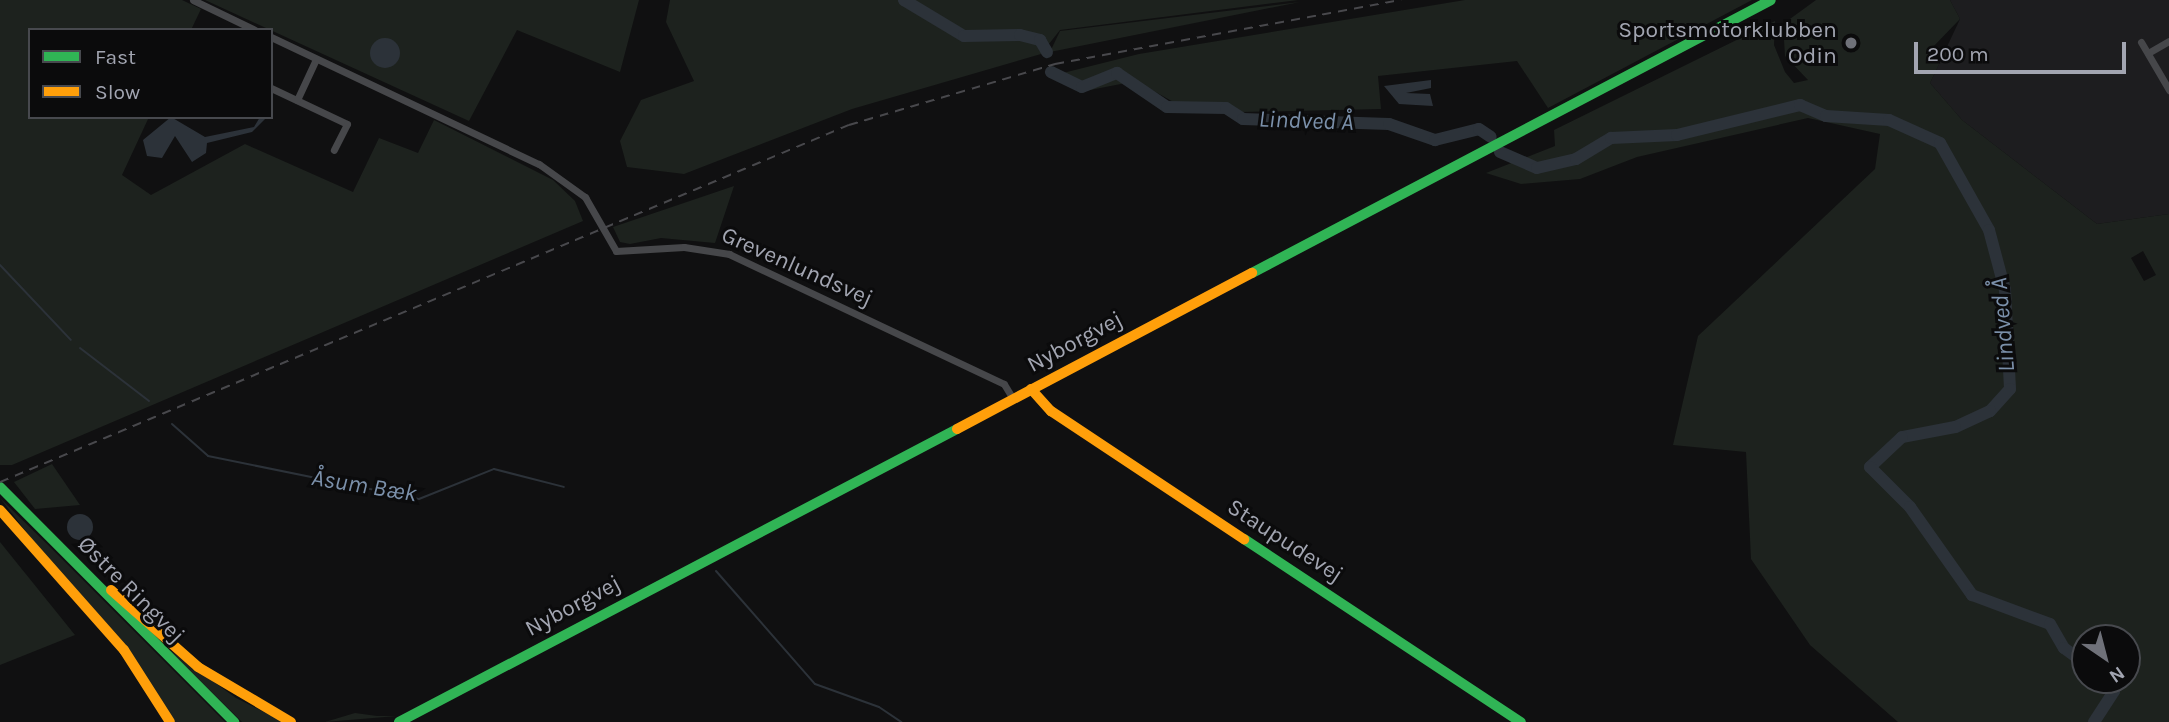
<!DOCTYPE html>
<html>
<head>
<meta charset="utf-8">
<style>
	body { margin:0 }
	#map { position:relative; width:2169px; height:722px; overflow:hidden; background:#101011; font-family:Karla,sans-serif }
	div>[style] { position:absolute }
	[style*='--x'] { left:calc(var(--x)*1px); top:calc(var(--y)*1px); width:calc(var(--w)*1px); rotate:calc(var(--a)*1deg) }
	.built>* { inset:0; background:#1d1d1f }
	.green>* { inset:0; background:#1d221e }
	.water>* { inset:0; background:#2c3239 }
	.round { border-radius:50% }
	.stream>* { height:2px; margin:-1px; padding:0 1px; transform-origin:1px; border-radius:1px; background:#2c3239 }
	.river>* { height:12px; margin:-6px; padding:0 6px; transform-origin:6px; border-radius:6px; background:#2c3239 }
	.street>* { height:7px; margin:-3.5px; padding:0 3.5px; transform-origin:3.5px; border-radius:3.5px; background:#46474a }
	.fast>* { height:10px; margin:-5px; padding:0 5px; transform-origin:5px; border-radius:5px; background:#30b455 }
	.slow>* { height:10px; margin:-5px; padding:0 5px; transform-origin:5px; border-radius:5px; background:#ff9f0a }
	.rail>* { height:2px; margin-top:-1px; transform-origin:0; background:repeating-linear-gradient(90deg,#48484c 0 9px,transparent 0 16px) }
	.dots>* { width:19px; height:19px; translate:-50% -50%; box-sizing:border-box; border:4px solid #0b0b0c; border-radius:50% }
	span { translate:-50% -50%; white-space:nowrap; text-align:center; line-height:1.15; -webkit-text-stroke:6px #0b0b0c; paint-order:stroke }
	.poi-label { font-size:23px; color:#a2a5b1 }
	.right { translate:-100% -50%; text-align:right }
	.street-label { font-size:23px; color:#a2a5b1 }
	.water-label { font-size:24px; color:#7b90aa; font-style:italic }
	.legend { position:absolute; left:28px; top:28px; width:245px; height:91px; box-sizing:border-box; background:#0b0b0c; border:2px solid #47494e; margin:0; padding:9px 12px; list-style:none; font-size:21px; color:#a2a5b1 }
	.legend li { display:flex; align-items:center; gap:14px; height:35px }
	.legend b { width:35px; border:2px solid #47494e }
	.north { position:absolute; left:2071px; top:624px; width:70px; height:70px; box-sizing:border-box; background:#0b0b0c; border:2px solid #47494e; border-radius:50%; rotate:145deg; font-size:19px; font-weight:700; line-height:28px; text-align:center; color:#a2a5b1 }
	.north::after { content:''; display:block; margin:auto; width:24px; height:32px; background:#6f7179; clip-path:polygon(50% 0,100% 100%,50% 72%,0 100%) }
	.scale { position:absolute; left:1914px; top:42px; width:212px; height:32px; box-sizing:border-box; border:4px solid #a2a5b1; border-top:0; padding-left:9px; font-size:21px; line-height:24px; white-space:nowrap; color:#a2a5b1; -webkit-text-stroke:5px #0b0b0c; paint-order:stroke }
</style>
</head>
<body>
<div id="map">
	<div class="built">
		<i style="clip-path:polygon(1950px 0,2169px 0,2169px 214px,2097px 224px,1962px 120px,1930px 83px,1960px 19px)"></i>
	</div>
	<div class="green">
		<i style="clip-path:polygon(0 0,182px 0,201px 9px,191px 30px,30px 30px,30px 117px,149px 117px,122px 175px,151px 195px,245px 144px,353px 192px,379px 138px,418px 153px,434px 120px,553px 180px,575px 201px,583px 221px,12px 465px,0 465px)"></i>
		<i style="clip-path:polygon(205px 0,639px 0,620px 72px,517px 30px,469px 121px)"></i>
		<i style="clip-path:polygon(670px 0,1298px 0,1060px 30px,1041px 54px,852px 109px,684px 174px,627px 167px,620px 141px,641px 100px,694px 81px,666px 22px)"></i>
		<i style="clip-path:polygon(1465px 0,1752px 0,1548px 108px,1517px 61px,1378px 76px,1381px 109px,1242px 112px,1177px 104px,1136px 81px,1085px 91px,1055px 75px,1139px 54px)"></i>
		<i style="clip-path:polygon(evenodd,1816px 0,1950px 0,1960px 19px,1932px 48px,1942px 58px,1930px 83px,1962px 120px,2097px 224px,2169px 214px,2169px 722px,1898px 722px,1810px 645px,1751px 559px,1746px 452px,1673px 445px,1698px 336px,1875px 169px,1880px 134px,1808px 118px,1637px 157px,1580px 179px,1521px 184px,1486px 173px,1555px 146px,1554px 130px,1775px 21px,1774px 45px,1785px 72px,1794px 83px,1808px 80px,1785px 56px,1783px 24px,1816px 0,2143px 251px,2156px 275px,2144px 281px,2131px 258px,2143px 251px,1816px 0,2127px 638px,2127px 680px,2085px 680px,2085px 638px,2127px 638px)"></i>
		<i style="clip-path:polygon(1300px 2px,1050px 52px,1060px 31px)"></i>
		<i style="clip-path:polygon(734px 186px,715px 243px,661px 238px,630px 244px,620px 242px,613px 227px)"></i>
		<i style="clip-path:polygon(52px 464px,80px 505px,35px 509px,14px 482px)"></i>
		<i style="clip-path:polygon(0 498px,48px 545px,225px 722px,174px 722px)"></i>
		<i style="clip-path:polygon(0 542px,75px 635px,0 665px)"></i>
		<i style="clip-path:polygon(167px 648px,236px 698px,284px 722px,242px 722px)"></i>
		<i style="clip-path:polygon(355px 713px,377px 716px,397px 716px,325px 722px)"></i>
	</div>
	<div class="water">
		<i class="round" style="left:370px;top:38px;width:30px;height:30px"></i>
		<i style="clip-path:polygon(1431px 80px,1431px 88px,1406px 93px,1430px 94px,1433px 106px,1399px 104px,1384px 86px)"></i>
		<i style="clip-path:polygon(171px 117px,205px 137px,254px 127px,260px 117px,267px 117px,252px 132px,207px 143px,206px 153px,192px 162px,175px 136px,162px 158px,147px 156px,143px 140px)"></i>
		<i class="round" style="left:67px;top:514px;width:26px;height:26px"></i>
	</div>
	<div class="stream">
		<i style="--x:0;--y:265;--w:103;--a:46.6"></i>
		<i style="--x:80;--y:348;--w:87;--a:37.5"></i>
		<i style="--x:172;--y:424;--w:48;--a:41.6"></i>
		<i style="--x:208;--y:456;--w:215;--a:11.5"></i>
		<i style="--x:419;--y:499;--w:81;--a:-21.8"></i>
		<i style="--x:494;--y:469;--w:72;--a:14.4"></i>
		<i style="--x:716;--y:571;--w:150;--a:48.8"></i>
		<i style="--x:815;--y:684;--w:68;--a:19.8"></i>
		<i style="--x:879;--y:707;--w:27;--a:34"></i>
	</div>
	<div class="river">
		<i style="--x:904;--y:0;--w:70;--a:31"></i>
		<i style="--x:964;--y:36;--w:56;--a:-1"></i>
		<i style="--x:1020;--y:35;--w:21;--a:14"></i>
		<i style="--x:1040;--y:40;--w:14;--a:60"></i>
		<i style="--x:1051;--y:72;--w:34;--a:26"></i>
		<i style="--x:1082;--y:87;--w:38;--a:-22"></i>
		<i style="--x:1117;--y:73;--w:60;--a:34.2"></i>
		<i style="--x:1167;--y:107;--w:59;--a:1"></i>
		<i style="--x:1226;--y:108;--w:20;--a:33"></i>
		<i style="--x:1243;--y:119;--w:146;--a:2"></i>
		<i style="--x:1389;--y:124;--w:49;--a:19.2"></i>
		<i style="--x:1435;--y:140;--w:45;--a:-14"></i>
		<i style="--x:1479;--y:129;--w:14;--a:34"></i>
		<i style="--x:1500;--y:152;--w:40;--a:23.4"></i>
		<i style="--x:1537;--y:168;--w:40;--a:-13"></i>
		<i style="--x:1576;--y:159;--w:41;--a:-31"></i>
		<i style="--x:1611;--y:138;--w:66;--a:-2.6"></i>
		<i style="--x:1677;--y:135;--w:127;--a:-13.7"></i>
		<i style="--x:1800;--y:105;--w:28;--a:23"></i>
		<i style="--x:1826;--y:116;--w:63;--a:3.6"></i>
		<i style="--x:1889;--y:120;--w:56;--a:24.3"></i>
		<i style="--x:1940;--y:143;--w:100;--a:60.6"></i>
		<i style="--x:1989;--y:230;--w:62;--a:75.1"></i>
		<i style="--x:2005;--y:290;--w:99;--a:87.1"></i>
		<i style="--x:2010;--y:389;--w:30;--a:132"></i>
		<i style="--x:1990;--y:411;--w:38;--a:155"></i>
		<i style="--x:1955;--y:427;--w:54;--a:169.3"></i>
		<i style="--x:1902;--y:437;--w:44;--a:136.8"></i>
		<i style="--x:1870;--y:467;--w:57;--a:45"></i>
		<i style="--x:1910;--y:507;--w:108;--a:54.8"></i>
		<i style="--x:1972;--y:595;--w:83;--a:20.4"></i>
		<i style="--x:2050;--y:624;--w:28;--a:60"></i>
		<i style="--x:2064;--y:648;--w:26;--a:36"></i>
		<i style="--x:2094;--y:722;--w:37;--a:-57"></i>
		<i style="--x:2114;--y:691;--w:14;--a:-129"></i>
	</div>
	<div class="street">
		<i style="--x:193;--y:0;--w:69;--a:25.8"></i>
		<i style="--x:271;--y:37;--w:297;--a:25.4"></i>
		<i style="--x:539;--y:164;--w:57;--a:35.7"></i>
		<i style="--x:585;--y:197;--w:62;--a:60.1"></i>
		<i style="--x:616;--y:251;--w:68;--a:-3.4"></i>
		<i style="--x:684;--y:247;--w:46;--a:8.8"></i>
		<i style="--x:729;--y:254;--w:304;--a:25.3"></i>
		<i style="--x:1004;--y:384;--w:17;--a:59"></i>
		<i style="--x:2141;--y:42;--w:56;--a:59.7"></i>
		<i style="--x:2148;--y:53;--w:24;--a:-30"></i>
		<i style="--x:271;--y:88;--w:84;--a:25.3"></i>
		<i style="--x:347;--y:124;--w:29;--a:117"></i>
		<i style="--x:297;--y:100;--w:45;--a:-65.1"></i>
	</div>
	<div class="fast">
		<i style="--x:1252;--y:273;--w:586;--a:-27.74"></i>
		<i style="--x:0;--y:487;--w:332;--a:45.1"></i>
		<i style="--x:1244;--y:539;--w:332;--a:33.5"></i>
		<i style="--x:399;--y:722;--w:630;--a:-27.7"></i>
	</div>
	<div class="slow">
		<i style="--x:1031;--y:389;--w:30;--a:48"></i>
		<i style="--x:1051;--y:411;--w:232;--a:33.6"></i>
		<i style="--x:957;--y:429;--w:334;--a:-27.9"></i>
		<i style="--x:0;--y:510;--w:187;--a:48.5"></i>
		<i style="--x:124;--y:650;--w:85;--a:57.4"></i>
		<i style="--x:111;--y:590;--w:116;--a:41.5"></i>
		<i style="--x:198;--y:667;--w:108;--a:30.6"></i>
	</div>
	<div class="rail">
		<i style="--x:0;--y:482;--w:921;--a:-22.81"></i>
		<i style="--x:849;--y:125;--w:215;--a:-16.5"></i>
		<i style="--x:1055;--y:64;--w:352;--a:-10.5"></i>
	</div>
	<div class="dots">
		<i style="left:1851px;top:43px;background:#6f7179"></i>
	</div>
	<div class="poi-label">
		<span class="right" style="left:1837px;top:43px">Sportsmotorklubben<br>Odin</span>
	</div>
	<div class="street-label">
		<span style="left:797px;top:267px;rotate:24deg">Grevenlundsvej</span>
		<span style="left:1075px;top:342px;rotate:-28deg">Nyborgvej</span>
		<span style="left:1285px;top:541px;rotate:33deg">Staupudevej</span>
		<span style="left:131px;top:590px;rotate:45deg">Østre Ringvej</span>
		<span style="left:573px;top:606px;rotate:-28deg">Nyborgvej</span>
	</div>
	<div class="water-label">
		<span style="left:1306px;top:121px;rotate:2deg">Lindved Å</span>
		<span style="left:2003px;top:325px;rotate:-95deg">Lindved Å</span>
		<span style="left:364px;top:486px;rotate:9deg">Åsum Bæk</span>
	</div>
	<ul class="legend">
	<li><b style="height:9px;background:#30b455"></b>Fast</li>
	<li><b style="height:9px;background:#ff9f0a"></b>Slow</li>
	</ul>
	<div class="north">N</div>
	<div class="scale">200 m</div>
</div>
</body>
</html>
